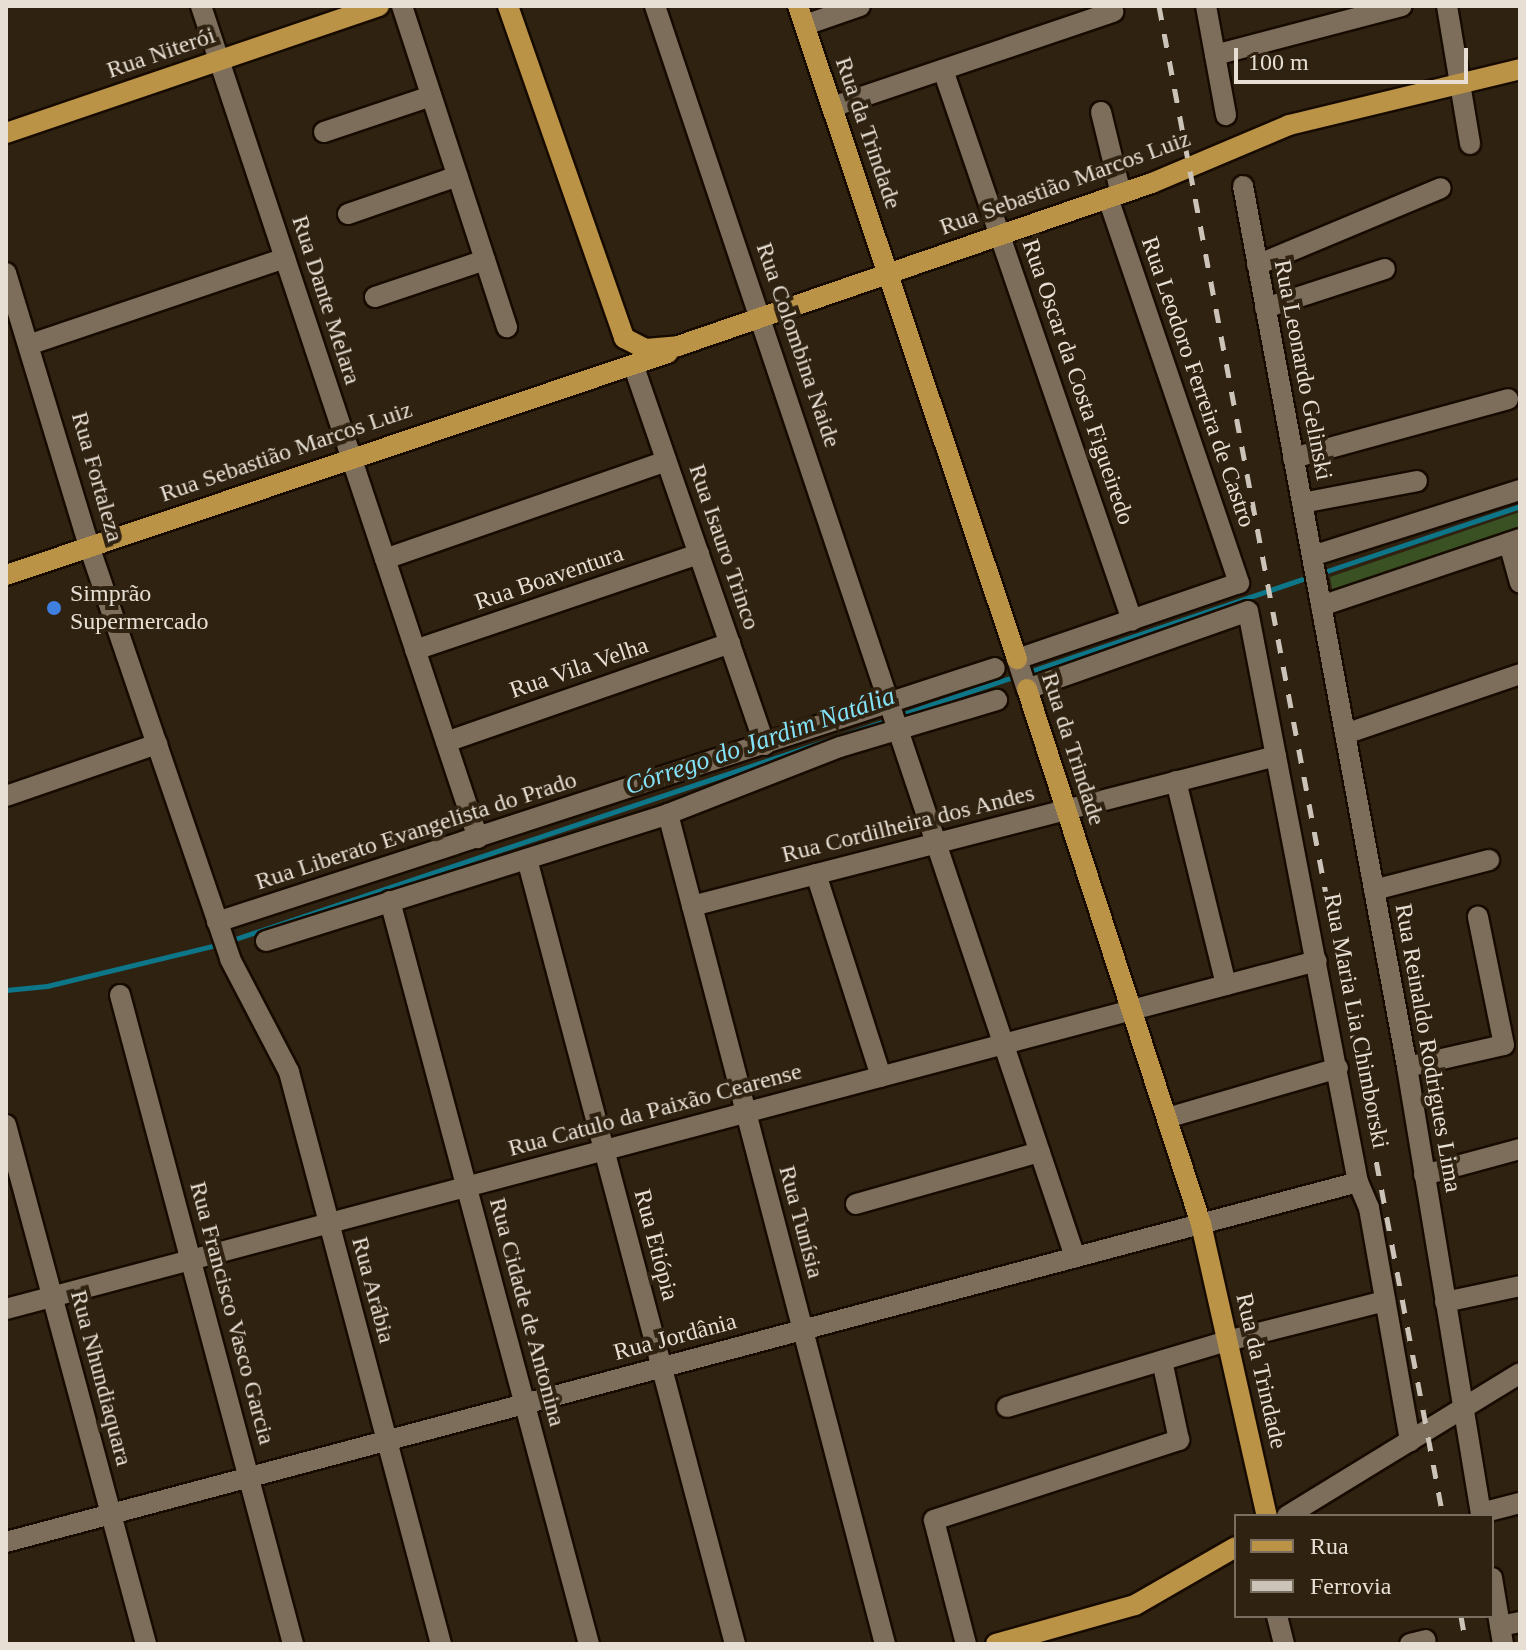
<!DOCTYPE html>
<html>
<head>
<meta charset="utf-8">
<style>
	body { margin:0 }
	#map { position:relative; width:1526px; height:1650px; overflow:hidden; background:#2f2211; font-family:"Times New Roman",serif }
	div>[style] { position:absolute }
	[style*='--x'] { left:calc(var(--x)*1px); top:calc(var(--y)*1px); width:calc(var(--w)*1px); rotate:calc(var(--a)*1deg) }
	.green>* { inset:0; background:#3a5223 }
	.stream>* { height:5px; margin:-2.5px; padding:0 2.5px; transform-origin:2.5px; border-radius:2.5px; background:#0d7688 }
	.roads { filter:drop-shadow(2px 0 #170b00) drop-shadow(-2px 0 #170b00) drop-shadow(0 2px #170b00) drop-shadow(0 -2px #170b00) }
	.minor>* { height:20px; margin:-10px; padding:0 10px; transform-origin:10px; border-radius:10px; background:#7d6e5b }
	.major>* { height:20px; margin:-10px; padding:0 10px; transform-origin:10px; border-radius:10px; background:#bb9346 }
	.rail>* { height:5px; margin-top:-2.5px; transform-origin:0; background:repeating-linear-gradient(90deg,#cdc4b9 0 14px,transparent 0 28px) }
	.dots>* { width:22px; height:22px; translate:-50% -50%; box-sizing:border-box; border:4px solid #2f2211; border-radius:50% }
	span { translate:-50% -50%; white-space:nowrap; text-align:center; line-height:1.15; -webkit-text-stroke:8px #2f2211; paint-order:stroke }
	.street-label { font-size:24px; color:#e7dfd4 }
	.poi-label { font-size:24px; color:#e7dfd4 }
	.left { translate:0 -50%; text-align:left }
	.water-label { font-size:26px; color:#84e3f9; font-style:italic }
	.frame { position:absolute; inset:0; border:8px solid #e7dfd4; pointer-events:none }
	.legend { position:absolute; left:1234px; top:1514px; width:260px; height:104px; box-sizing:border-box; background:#2f2211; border:2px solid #796e5f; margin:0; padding:10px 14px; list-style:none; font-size:24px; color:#e7dfd4 }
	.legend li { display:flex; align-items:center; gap:16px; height:40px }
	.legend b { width:40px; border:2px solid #796e5f }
	.scale { position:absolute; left:1234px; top:48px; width:234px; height:36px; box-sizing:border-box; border:4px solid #e7dfd4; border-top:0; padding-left:10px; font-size:24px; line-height:28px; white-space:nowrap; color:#e7dfd4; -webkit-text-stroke:6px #2f2211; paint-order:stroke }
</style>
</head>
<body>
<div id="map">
	<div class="green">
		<i style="clip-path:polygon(1520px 512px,1520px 530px,1333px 593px,1330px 577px)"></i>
	</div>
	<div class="stream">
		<i style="--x:1321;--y:573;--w:210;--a:-18.6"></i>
		<i style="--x:1025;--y:673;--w:302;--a:-18.7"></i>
		<i style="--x:900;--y:715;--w:122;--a:-18.6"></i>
		<i style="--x:229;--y:941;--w:698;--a:-18.54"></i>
		<i style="--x:6;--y:990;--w:41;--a:-5.6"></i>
		<i style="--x:47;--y:986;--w:178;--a:-13.6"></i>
	</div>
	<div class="roads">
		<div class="minor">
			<i style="--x:201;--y:6;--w:877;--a:71.59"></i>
			<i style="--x:402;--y:6;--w:338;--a:71.9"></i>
			<i style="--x:655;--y:6;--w:1320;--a:71.44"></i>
			<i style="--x:1206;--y:6;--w:111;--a:79.6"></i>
			<i style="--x:1447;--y:6;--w:140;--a:80.5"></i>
			<i style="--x:805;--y:25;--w:58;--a:-19.1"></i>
			<i style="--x:1215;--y:55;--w:193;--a:-14.7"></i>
			<i style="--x:943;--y:70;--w:582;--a:71.04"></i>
			<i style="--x:832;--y:107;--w:297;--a:-18.7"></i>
			<i style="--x:1101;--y:112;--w:84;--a:76.3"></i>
			<i style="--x:324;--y:132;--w:113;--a:-18.6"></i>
			<i style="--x:1243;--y:186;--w:896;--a:79.45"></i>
			<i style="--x:1407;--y:1067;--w:455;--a:80.6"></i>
			<i style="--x:1108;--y:198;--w:407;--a:71.2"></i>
			<i style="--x:1239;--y:583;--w:235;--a:161.1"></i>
			<i style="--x:1017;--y:659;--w:32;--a:72"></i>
			<i style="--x:1027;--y:689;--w:234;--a:-19.4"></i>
			<i style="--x:1248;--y:611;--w:581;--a:79.1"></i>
			<i style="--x:1358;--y:1182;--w:28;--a:67"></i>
			<i style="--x:1369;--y:1208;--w:237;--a:80"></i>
			<i style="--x:348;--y:214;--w:116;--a:-19.1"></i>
			<i style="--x:1257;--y:265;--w:199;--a:-22.7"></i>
			<i style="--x:6;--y:273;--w:285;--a:73.1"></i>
			<i style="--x:89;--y:546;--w:436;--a:71.1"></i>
			<i style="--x:230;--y:959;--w:127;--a:62.4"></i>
			<i style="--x:289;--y:1072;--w:592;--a:75.12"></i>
			<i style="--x:375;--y:297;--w:116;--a:-18.6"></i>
			<i style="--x:1265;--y:308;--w:126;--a:-18"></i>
			<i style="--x:31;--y:344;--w:268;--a:-18.7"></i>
			<i style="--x:634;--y:367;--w:400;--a:70.9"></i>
			<i style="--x:1293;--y:458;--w:223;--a:-15.3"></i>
			<i style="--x:1302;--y:503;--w:117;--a:-10.8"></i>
			<i style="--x:1509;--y:543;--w:41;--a:74.6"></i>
			<i style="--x:1312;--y:556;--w:218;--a:-17.6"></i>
			<i style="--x:385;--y:559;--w:298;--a:-19.2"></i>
			<i style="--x:1321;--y:606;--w:210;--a:-18.6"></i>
			<i style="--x:415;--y:650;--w:300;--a:-18.7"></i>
			<i style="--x:1345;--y:734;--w:185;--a:-18.9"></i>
			<i style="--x:446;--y:742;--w:301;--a:-19.2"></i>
			<i style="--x:1176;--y:781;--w:210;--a:76.2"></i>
			<i style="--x:6;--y:796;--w:160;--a:-19"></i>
			<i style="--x:668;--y:814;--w:858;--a:75.35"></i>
			<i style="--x:527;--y:859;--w:812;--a:75.16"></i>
			<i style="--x:816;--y:874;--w:213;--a:72.2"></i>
			<i style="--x:1374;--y:890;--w:119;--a:-14.6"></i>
			<i style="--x:390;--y:901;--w:769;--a:75.01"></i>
			<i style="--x:692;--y:906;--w:603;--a:-14.4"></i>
			<i style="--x:217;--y:922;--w:818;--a:-18.08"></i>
			<i style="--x:266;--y:941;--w:422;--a:-17.5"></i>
			<i style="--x:668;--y:814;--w:185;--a:-21.3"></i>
			<i style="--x:840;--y:747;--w:164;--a:-16.7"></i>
			<i style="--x:120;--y:995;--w:672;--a:75.07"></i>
			<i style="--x:1407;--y:1067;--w:99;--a:-12.8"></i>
			<i style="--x:1504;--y:1045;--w:131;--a:-101.5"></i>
			<i style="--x:1167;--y:1118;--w:178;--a:-16.3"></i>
			<i style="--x:6;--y:1125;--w:538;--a:74.9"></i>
			<i style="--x:1424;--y:1175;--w:99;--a:-15.2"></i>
			<i style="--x:856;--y:1204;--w:191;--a:-15.8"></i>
			<i style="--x:1445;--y:1302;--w:77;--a:-12"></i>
			<i style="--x:6;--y:1309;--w:1356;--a:-14.87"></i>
			<i style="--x:1007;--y:1407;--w:230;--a:-16.7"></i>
			<i style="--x:1227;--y:1341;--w:163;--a:-14.2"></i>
			<i style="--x:1481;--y:1513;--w:40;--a:-14.4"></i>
			<i style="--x:1287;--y:1516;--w:273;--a:-31.5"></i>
			<i style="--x:6;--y:1542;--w:1399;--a:-14.91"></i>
			<i style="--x:1492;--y:1578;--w:67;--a:80.5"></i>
			<i style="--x:1277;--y:1616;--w:29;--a:76"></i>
			<i style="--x:1500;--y:1626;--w:20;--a:-11"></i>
			<i style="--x:966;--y:1644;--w:128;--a:-104.5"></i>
			<i style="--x:934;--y:1520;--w:258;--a:-18.1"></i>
			<i style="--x:1179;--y:1440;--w:81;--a:-102.1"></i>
			<i style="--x:1410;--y:1644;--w:16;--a:-14"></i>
		</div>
		<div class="major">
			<i style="--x:508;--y:6;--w:352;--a:70.7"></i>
			<i style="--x:798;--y:6;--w:689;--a:71.46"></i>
			<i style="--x:6;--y:133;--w:394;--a:-18.8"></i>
			<i style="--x:624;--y:338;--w:25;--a:27"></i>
			<i style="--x:646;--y:349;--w:32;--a:-5"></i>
			<i style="--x:678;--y:346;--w:501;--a:-18.98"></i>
			<i style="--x:1152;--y:183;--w:149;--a:-22.9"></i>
			<i style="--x:1289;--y:125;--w:238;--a:-13.6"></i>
			<i style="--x:6;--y:575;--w:698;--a:-18.54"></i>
			<i style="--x:1027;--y:689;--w:563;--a:71.98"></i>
			<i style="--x:1201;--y:1224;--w:299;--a:77.3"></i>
			<i style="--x:996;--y:1644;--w:144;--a:-15.7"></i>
			<i style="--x:1135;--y:1605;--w:116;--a:-29.9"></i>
		</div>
	</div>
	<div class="rail">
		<i style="--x:1159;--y:6;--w:1536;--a:79.35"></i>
		<i style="--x:1461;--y:1616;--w:28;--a:80"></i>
	</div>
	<div class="dots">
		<i style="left:54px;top:608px;background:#3f7fe0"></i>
	</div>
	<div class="street-label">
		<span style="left:161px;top:53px;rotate:-19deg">Rua Niterói</span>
		<span style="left:868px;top:133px;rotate:71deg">Rua da Trindade</span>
		<span style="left:1065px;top:183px;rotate:-20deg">Rua Sebastião Marcos Luiz</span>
		<span style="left:326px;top:300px;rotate:72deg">Rua Dante Melara</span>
		<span style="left:798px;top:345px;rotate:71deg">Rua Colombina Naide</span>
		<span style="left:1303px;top:370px;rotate:79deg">Rua Leonardo Gelinski</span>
		<span style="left:1078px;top:382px;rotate:71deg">Rua Oscar da Costa Figueiredo</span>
		<span style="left:1198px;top:382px;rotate:71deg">Rua Leodoro Ferreira de Castro</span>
		<span style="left:286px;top:452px;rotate:-19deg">Rua Sebastião Marcos Luiz</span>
		<span style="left:97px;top:477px;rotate:74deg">Rua Fortaleza</span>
		<span style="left:724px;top:547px;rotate:71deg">Rua Isauro Trinco</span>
		<span style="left:549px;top:578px;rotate:-19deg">Rua Boaventura</span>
		<span style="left:579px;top:668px;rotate:-19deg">Rua Vila Velha</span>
		<span style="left:1073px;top:749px;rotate:72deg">Rua da Trindade</span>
		<span style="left:908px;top:824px;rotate:-14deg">Rua Cordilheira dos Andes</span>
		<span style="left:416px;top:831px;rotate:-18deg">Rua Liberato Evangelista do Prado</span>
		<span style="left:1356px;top:1021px;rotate:79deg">Rua Maria Lia Chimborski</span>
		<span style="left:1428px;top:1048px;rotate:80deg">Rua Reinaldo Rodrigues Lima</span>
		<span style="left:655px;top:1110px;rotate:-15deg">Rua Catulo da Paixão Cearense</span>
		<span style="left:801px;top:1222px;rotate:75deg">Rua Tunísia</span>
		<span style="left:656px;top:1245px;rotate:75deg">Rua Etiópia</span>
		<span style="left:373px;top:1290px;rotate:75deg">Rua Arábia</span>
		<span style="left:527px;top:1312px;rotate:75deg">Rua Cidade de Antonina</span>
		<span style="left:232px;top:1313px;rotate:75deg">Rua Francisco Vasco Garcia</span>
		<span style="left:675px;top:1337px;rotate:-15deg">Rua Jordânia</span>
		<span style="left:1261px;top:1371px;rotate:77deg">Rua da Trindade</span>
		<span style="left:101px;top:1378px;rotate:75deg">Rua Nhundiaquara</span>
	</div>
	<div class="poi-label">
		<span class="left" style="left:70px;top:608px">Simprão<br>Supermercado</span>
	</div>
	<div class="water-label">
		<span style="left:760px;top:741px;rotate:-19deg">Córrego do Jardim Natália</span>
	</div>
	<div class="frame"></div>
	<ul class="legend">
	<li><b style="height:10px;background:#bb9346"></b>Rua</li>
	<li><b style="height:10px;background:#cdc4b9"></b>Ferrovia</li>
	</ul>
	<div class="scale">100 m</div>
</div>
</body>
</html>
